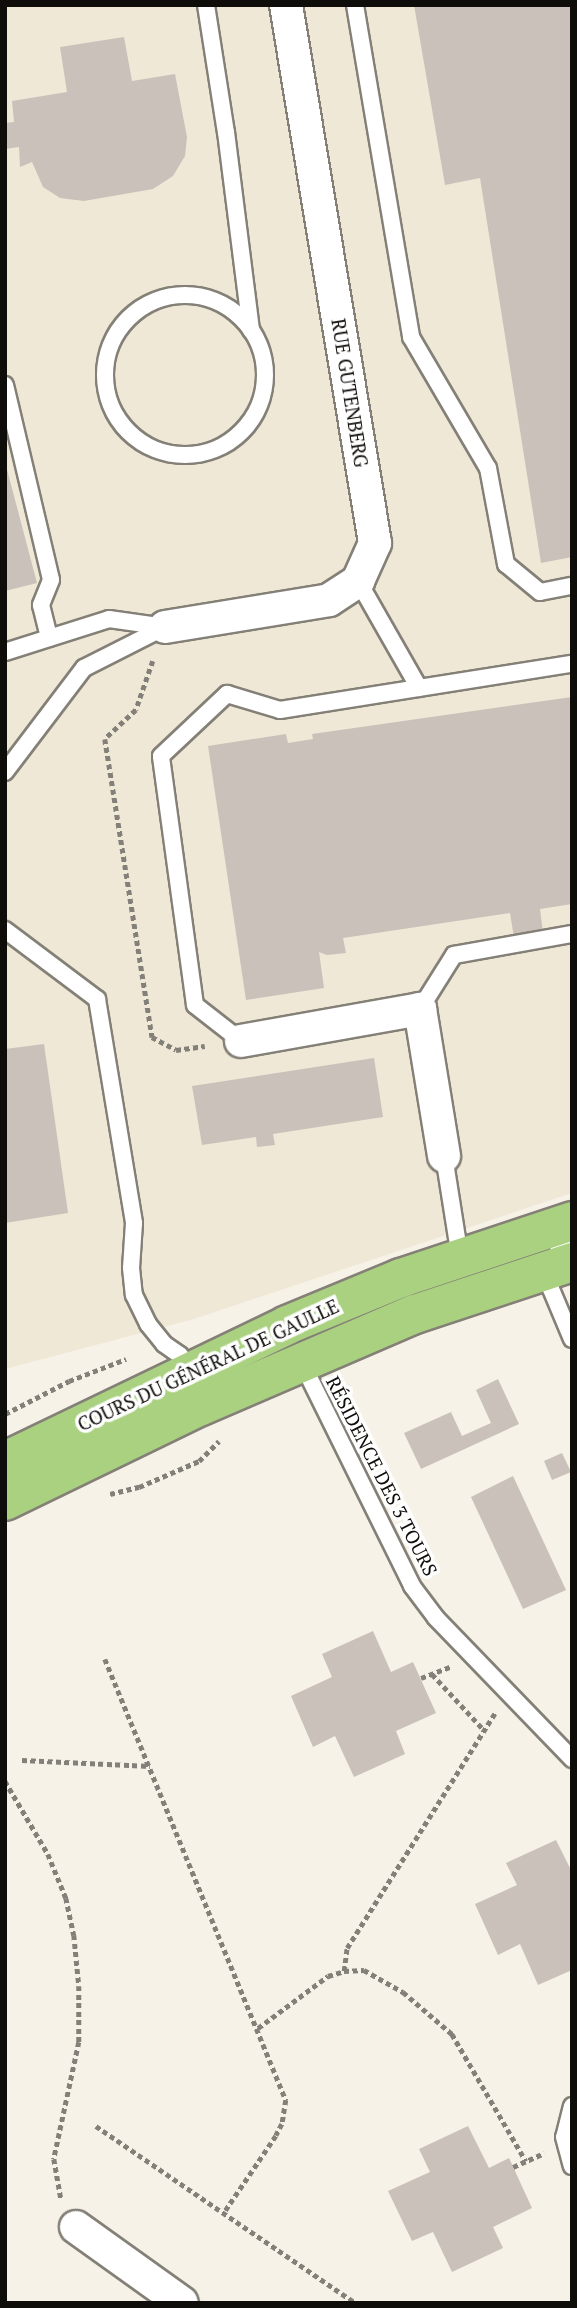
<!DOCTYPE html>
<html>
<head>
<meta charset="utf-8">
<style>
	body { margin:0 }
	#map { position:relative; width:577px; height:2308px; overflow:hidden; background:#f6f2e7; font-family:"PT Serif",serif }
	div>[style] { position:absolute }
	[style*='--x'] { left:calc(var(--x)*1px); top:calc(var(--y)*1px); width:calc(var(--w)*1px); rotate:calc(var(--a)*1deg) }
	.built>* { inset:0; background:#efe8d6 }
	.building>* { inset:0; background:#cac1ba }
	.path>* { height:4.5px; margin-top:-2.25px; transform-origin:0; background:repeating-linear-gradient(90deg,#838079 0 5px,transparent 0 8.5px) }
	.roads { filter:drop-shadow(2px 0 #848077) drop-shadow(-2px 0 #848077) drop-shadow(0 2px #848077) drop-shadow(0 -2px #848077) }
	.lane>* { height:16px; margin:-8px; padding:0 8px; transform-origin:8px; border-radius:8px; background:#fff }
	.lane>.ring { margin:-8px; padding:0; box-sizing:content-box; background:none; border:16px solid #fff; border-radius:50% }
	.street>* { height:32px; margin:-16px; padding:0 16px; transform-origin:16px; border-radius:16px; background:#fff }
	.primary>* { height:38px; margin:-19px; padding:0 19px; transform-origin:19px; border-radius:19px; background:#a9d180 }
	span { translate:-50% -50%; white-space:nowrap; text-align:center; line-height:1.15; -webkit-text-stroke:7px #fff; paint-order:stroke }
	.street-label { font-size:19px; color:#0f0d0a }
	.frame { position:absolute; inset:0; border:7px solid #0f0d0a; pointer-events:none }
</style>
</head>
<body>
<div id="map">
	<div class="built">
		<i style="clip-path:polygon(5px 5px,572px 5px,572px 1193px,194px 1319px,5px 1369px)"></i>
	</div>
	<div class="building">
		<i style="clip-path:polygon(414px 5px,572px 5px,572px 557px,541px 563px,480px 178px,445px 185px)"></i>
		<i style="clip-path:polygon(124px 37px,132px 81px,175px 74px,187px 137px,185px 156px,173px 176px,153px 189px,84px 201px,60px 198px,43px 187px,32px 162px,20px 167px,19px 147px,5px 149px,5px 123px,14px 122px,12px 101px,67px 92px,60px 47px)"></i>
		<i style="clip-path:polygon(5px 462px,37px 583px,5px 591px)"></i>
		<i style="clip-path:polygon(572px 697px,572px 904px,540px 909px,543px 933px,514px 938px,510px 913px,343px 938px,346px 953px,327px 955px,319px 952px,324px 988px,246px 1000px,208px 746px,286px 734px,288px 743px,313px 739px,312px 734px)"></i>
		<i style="clip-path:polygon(44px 1044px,68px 1213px,5px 1223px,5px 1049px)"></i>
		<i style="clip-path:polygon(374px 1058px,383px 1117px,273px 1134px,275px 1145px,257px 1147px,256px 1137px,202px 1145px,192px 1086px)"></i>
		<i style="clip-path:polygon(498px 1379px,519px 1424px,421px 1469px,404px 1433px,451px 1412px,462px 1436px,491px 1423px,476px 1390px)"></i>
		<i style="clip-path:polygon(562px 1453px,571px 1472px,552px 1480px,544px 1461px)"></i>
		<i style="clip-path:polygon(513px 1476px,566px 1590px,523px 1609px,471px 1497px)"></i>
		<i style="clip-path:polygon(373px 1631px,391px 1672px,413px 1662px,436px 1713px,396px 1731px,405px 1754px,354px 1777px,335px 1736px,313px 1747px,291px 1696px,332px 1677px,322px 1654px)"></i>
		<i style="clip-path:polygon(556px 1840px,572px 1872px,572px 1970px,538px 1985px,520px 1944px,498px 1955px,475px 1904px,517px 1885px,506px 1863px)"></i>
		<i style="clip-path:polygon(468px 2126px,489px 2168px,509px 2158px,532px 2208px,493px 2227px,503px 2248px,452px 2272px,433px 2232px,412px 2241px,388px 2191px,430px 2172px,419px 2149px)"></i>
	</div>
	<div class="path">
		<i style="--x:153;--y:661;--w:52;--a:109.1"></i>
		<i style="--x:136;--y:710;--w:42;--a:136.9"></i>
		<i style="--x:105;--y:739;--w:302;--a:81"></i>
		<i style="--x:152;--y:1037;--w:27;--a:28"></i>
		<i style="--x:176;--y:1050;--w:29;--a:-8"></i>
		<i style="--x:5;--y:1414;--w:72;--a:-27.3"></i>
		<i style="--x:69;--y:1381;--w:61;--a:-21.1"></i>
		<i style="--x:110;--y:1494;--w:30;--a:-14"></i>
		<i style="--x:139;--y:1487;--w:65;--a:-23.4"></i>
		<i style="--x:199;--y:1461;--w:28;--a:-45"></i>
		<i style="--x:105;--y:1659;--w:477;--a:67.7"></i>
		<i style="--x:286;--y:2100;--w:24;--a:99"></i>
		<i style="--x:282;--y:2124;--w:13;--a:117"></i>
		<i style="--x:276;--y:2136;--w:93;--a:124"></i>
		<i style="--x:432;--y:1674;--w:76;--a:47.1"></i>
		<i style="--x:421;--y:1678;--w:31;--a:-21"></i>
		<i style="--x:22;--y:1760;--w:128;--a:2.7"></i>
		<i style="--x:5;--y:1781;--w:85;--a:59.5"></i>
		<i style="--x:48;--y:1854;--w:48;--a:67.8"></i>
		<i style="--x:66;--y:1898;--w:38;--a:78"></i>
		<i style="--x:74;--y:1935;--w:51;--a:84.4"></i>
		<i style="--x:79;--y:1986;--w:56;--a:90"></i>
		<i style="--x:79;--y:2042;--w:120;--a:102.1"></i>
		<i style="--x:54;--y:2159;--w:40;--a:80"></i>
		<i style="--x:344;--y:1971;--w:23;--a:-83"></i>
		<i style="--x:347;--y:1948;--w:278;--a:-57.8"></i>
		<i style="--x:258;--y:2028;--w:87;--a:-36.6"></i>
		<i style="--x:328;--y:1976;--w:17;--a:-17"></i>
		<i style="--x:344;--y:1971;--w:20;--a:-3"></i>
		<i style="--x:364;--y:1970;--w:45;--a:29.4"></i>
		<i style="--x:403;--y:1992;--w:65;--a:40.6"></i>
		<i style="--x:452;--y:2034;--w:147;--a:59.8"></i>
		<i style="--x:96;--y:2126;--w:314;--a:34.3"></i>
		<i style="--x:513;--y:2167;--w:34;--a:-24"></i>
	</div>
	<div class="roads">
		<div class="lane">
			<i style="--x:206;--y:5;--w:129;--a:81.1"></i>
			<i style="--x:226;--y:132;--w:200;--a:82.8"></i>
			<i style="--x:355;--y:5;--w:337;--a:80.4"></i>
			<i style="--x:411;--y:337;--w:152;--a:59.6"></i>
			<i style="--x:488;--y:468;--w:98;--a:79.4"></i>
			<i style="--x:506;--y:564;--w:44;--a:39.5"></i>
			<i style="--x:540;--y:592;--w:33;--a:-11"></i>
			<i class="ring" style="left:105px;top:295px;width:144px;height:144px"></i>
			<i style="--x:5;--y:385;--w:200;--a:76.7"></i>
			<i style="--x:51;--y:580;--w:27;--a:112"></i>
			<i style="--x:41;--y:605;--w:34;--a:76"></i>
			<i style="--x:358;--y:581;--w:123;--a:60.3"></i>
			<i style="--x:5;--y:652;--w:109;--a:-17.6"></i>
			<i style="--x:109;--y:619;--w:57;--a:8.1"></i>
			<i style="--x:5;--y:772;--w:131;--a:-52.8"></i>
			<i style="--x:84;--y:668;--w:91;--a:-26.8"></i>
			<i style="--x:5;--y:930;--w:115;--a:36.9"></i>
			<i style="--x:97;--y:999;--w:227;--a:80.6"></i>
			<i style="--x:134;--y:1223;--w:45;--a:93.8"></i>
			<i style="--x:131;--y:1268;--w:27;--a:84"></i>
			<i style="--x:134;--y:1295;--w:32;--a:64"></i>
			<i style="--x:148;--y:1324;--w:26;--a:51"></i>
			<i style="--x:164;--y:1344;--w:19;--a:35"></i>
			<i style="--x:180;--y:1355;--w:18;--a:63"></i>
			<i style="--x:420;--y:1009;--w:64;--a:-57.8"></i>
			<i style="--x:454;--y:955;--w:120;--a:-10.1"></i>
			<i style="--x:241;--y:1041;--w:58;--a:-142"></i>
			<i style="--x:195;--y:1005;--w:251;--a:-97.8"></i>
			<i style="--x:161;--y:756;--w:91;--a:-43.2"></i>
			<i style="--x:227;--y:694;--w:55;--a:16.8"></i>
			<i style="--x:280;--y:710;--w:296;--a:-9"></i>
			<i style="--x:444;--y:1156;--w:102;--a:81"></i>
			<i style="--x:572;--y:1239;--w:16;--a:145"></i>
			<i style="--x:559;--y:1248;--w:33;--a:104"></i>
			<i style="--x:551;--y:1280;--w:9;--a:90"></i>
			<i style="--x:551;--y:1289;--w:54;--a:67.2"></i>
			<i style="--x:302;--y:1363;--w:249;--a:63.7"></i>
			<i style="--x:412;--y:1586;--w:40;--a:53"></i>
			<i style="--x:436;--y:1618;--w:196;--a:46"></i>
			<i style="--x:572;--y:2106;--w:32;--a:104"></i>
			<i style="--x:564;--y:2137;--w:30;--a:75"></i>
		</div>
		<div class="street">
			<i style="--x:165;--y:627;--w:166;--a:-9.3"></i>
			<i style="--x:329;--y:600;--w:35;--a:-33"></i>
			<i style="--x:358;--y:581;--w:42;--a:-65.9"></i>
			<i style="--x:375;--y:543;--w:545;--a:-99.39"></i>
			<i style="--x:241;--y:1041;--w:182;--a:-10.1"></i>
			<i style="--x:420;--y:1009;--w:149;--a:80.7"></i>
			<i style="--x:76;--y:2227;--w:130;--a:35.6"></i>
		</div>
		<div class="primary">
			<i style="--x:5;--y:1461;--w:313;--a:-25.7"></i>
			<i style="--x:287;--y:1325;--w:123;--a:-22.4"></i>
			<i style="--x:401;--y:1278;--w:180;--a:-18.4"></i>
			<i style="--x:5;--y:1501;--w:218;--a:-25.9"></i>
			<i style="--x:201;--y:1406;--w:233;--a:-23.3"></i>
			<i style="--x:415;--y:1314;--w:165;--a:-18.3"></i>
		</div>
	</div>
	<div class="street-label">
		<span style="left:350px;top:393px;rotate:81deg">RUE GUTENBERG</span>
		<span style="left:208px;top:1365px;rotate:-25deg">COURS DU GÉNÉRAL DE GAULLE</span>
		<span style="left:382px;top:1476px;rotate:63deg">RÉSIDENCE DES 3 TOURS</span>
	</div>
	<div class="frame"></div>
</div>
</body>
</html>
